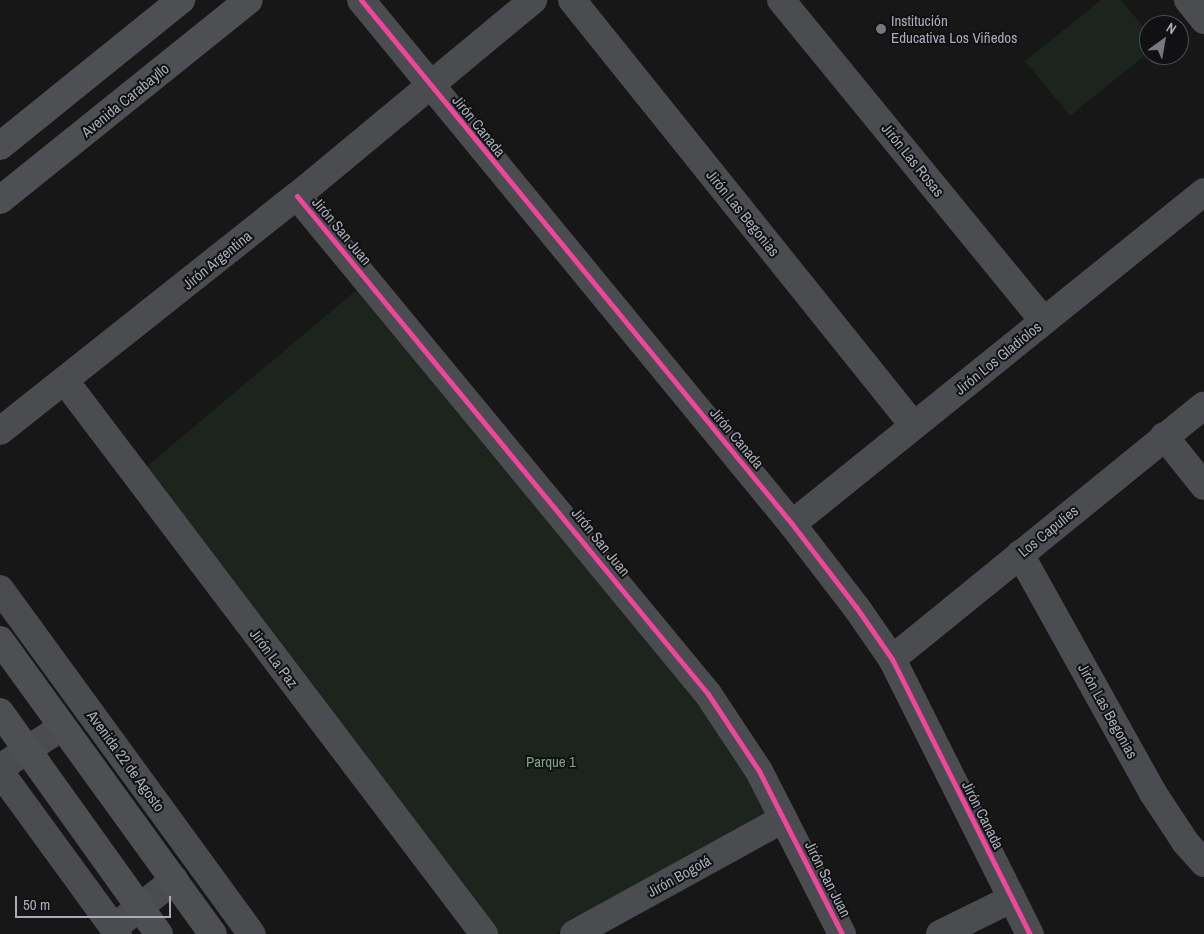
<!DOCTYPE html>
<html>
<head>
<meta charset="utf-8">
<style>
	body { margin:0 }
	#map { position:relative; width:1204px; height:934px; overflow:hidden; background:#171717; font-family:"Archivo Narrow",sans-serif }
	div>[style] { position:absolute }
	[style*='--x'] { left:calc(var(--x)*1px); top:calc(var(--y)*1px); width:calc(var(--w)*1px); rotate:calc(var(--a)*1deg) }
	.green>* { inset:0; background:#1d241e }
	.minor>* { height:28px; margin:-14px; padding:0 14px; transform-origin:14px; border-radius:14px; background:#4b4c50 }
	.major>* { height:28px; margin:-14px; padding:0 14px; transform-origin:14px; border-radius:14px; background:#4d4f52 }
	.cycleway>* { height:5px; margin:-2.5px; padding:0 2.5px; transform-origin:2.5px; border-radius:2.5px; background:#ed469a }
	.dots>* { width:14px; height:14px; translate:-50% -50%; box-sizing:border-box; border:2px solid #111113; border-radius:50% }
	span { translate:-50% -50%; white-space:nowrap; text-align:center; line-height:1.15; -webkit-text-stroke:4px #111113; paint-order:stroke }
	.poi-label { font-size:15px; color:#a8adb8 }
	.left { translate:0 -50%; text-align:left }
	.street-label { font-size:15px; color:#a8adb8 }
	.park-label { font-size:15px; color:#7fa381 }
	.north { position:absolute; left:1139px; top:15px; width:50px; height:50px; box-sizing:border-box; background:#111113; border:1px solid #4d4f55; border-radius:50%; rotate:32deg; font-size:14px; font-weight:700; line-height:20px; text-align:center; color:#a8adb8 }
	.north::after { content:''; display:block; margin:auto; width:18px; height:22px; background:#757880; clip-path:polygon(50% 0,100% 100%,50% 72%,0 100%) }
	.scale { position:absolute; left:15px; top:896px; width:156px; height:22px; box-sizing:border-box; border:2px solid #a8adb8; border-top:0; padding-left:6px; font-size:15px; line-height:18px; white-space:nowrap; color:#a8adb8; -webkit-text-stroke:4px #111113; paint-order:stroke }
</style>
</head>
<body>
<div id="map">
	<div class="green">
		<i style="clip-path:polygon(1101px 0,1121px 0,1149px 34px,1149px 52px,1070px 116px,1025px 61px)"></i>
		<i style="clip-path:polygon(359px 288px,698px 701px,769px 804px,766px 816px,556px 934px,489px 934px,146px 467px)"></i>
	</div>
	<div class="minor">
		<i style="--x:361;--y:0;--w:678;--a:50.56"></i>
		<i style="--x:792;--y:524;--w:105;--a:52.4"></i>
		<i style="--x:856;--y:607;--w:63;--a:55.3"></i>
		<i style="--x:892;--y:659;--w:308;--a:63.4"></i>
		<i style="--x:572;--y:0;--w:546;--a:51.24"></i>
		<i style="--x:781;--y:0;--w:415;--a:50.7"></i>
		<i style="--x:1188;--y:0;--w:26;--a:51"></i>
		<i style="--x:297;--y:196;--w:646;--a:50.47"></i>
		<i style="--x:708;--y:694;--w:92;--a:56.5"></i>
		<i style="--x:759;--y:771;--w:183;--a:63"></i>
		<i style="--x:65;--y:381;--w:694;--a:52.85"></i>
		<i style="--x:0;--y:431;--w:379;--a:-38.4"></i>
		<i style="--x:297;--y:196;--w:307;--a:-39.7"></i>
		<i style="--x:1164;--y:436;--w:64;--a:51.3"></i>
		<i style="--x:792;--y:524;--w:529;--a:-38.86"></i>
		<i style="--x:1020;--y:554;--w:274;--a:60.9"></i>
		<i style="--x:1153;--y:793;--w:60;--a:56.6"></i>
		<i style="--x:1186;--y:843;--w:27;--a:48"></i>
		<i style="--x:0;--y:589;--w:427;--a:53.9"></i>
		<i style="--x:892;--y:659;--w:402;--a:-39.1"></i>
		<i style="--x:0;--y:768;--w:74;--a:-33.5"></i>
		<i style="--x:0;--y:772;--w:200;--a:53.9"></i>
		<i style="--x:121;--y:922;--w:68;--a:-38.4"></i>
		<i style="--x:574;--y:934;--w:239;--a:-28.8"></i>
		<i style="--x:940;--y:934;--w:79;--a:-26.2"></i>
	</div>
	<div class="major">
		<i style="--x:0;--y:146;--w:233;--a:-38.9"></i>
		<i style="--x:0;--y:200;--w:319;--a:-38.8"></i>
		<i style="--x:0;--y:640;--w:363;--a:54.1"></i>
		<i style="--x:0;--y:712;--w:273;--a:54.4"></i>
	</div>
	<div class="cycleway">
		<i style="--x:361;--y:0;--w:678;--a:50.56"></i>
		<i style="--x:792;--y:524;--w:105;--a:52.4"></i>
		<i style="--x:856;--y:607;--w:63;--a:55.3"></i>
		<i style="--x:892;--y:659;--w:308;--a:63.4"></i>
		<i style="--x:297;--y:196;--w:646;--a:50.47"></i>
		<i style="--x:708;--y:694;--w:92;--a:56.5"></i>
		<i style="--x:759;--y:771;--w:183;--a:63"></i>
	</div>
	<div class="dots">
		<i style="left:881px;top:29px;background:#757880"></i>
	</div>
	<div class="poi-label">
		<span class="left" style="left:891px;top:29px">Institución<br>Educativa Los Viñedos</span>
	</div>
	<div class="street-label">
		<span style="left:125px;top:100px;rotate:-39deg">Avenida Carabayllo</span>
		<span style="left:479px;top:126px;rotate:51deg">Jirón Canada</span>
		<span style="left:913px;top:160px;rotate:51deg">Jirón Las Rosas</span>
		<span style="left:743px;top:213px;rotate:51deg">Jirón Las Begonias</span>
		<span style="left:342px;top:231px;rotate:50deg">Jirón San Juan</span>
		<span style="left:217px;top:260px;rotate:-39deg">Jirón Argentina</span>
		<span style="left:998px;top:358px;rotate:-39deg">Jirón Los Gladiolos</span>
		<span style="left:737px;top:438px;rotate:50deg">Jirón Canada</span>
		<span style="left:1048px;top:531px;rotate:-39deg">Los Capulies</span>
		<span style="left:601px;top:542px;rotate:51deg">Jirón San Juan</span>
		<span style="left:274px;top:658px;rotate:53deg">Jirón La Paz</span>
		<span style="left:1108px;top:711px;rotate:61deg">Jirón Las Begonias</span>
		<span style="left:126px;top:761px;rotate:54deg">Avenida 22 de Agosto</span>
		<span style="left:983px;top:815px;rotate:63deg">Jirón Canada</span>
		<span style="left:679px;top:876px;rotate:-29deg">Jirón Bogotá</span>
		<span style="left:828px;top:879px;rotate:63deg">Jirón San Juan</span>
	</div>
	<div class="park-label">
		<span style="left:551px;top:762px">Parque 1</span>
	</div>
	<div class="north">N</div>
	<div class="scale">50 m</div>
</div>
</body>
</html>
